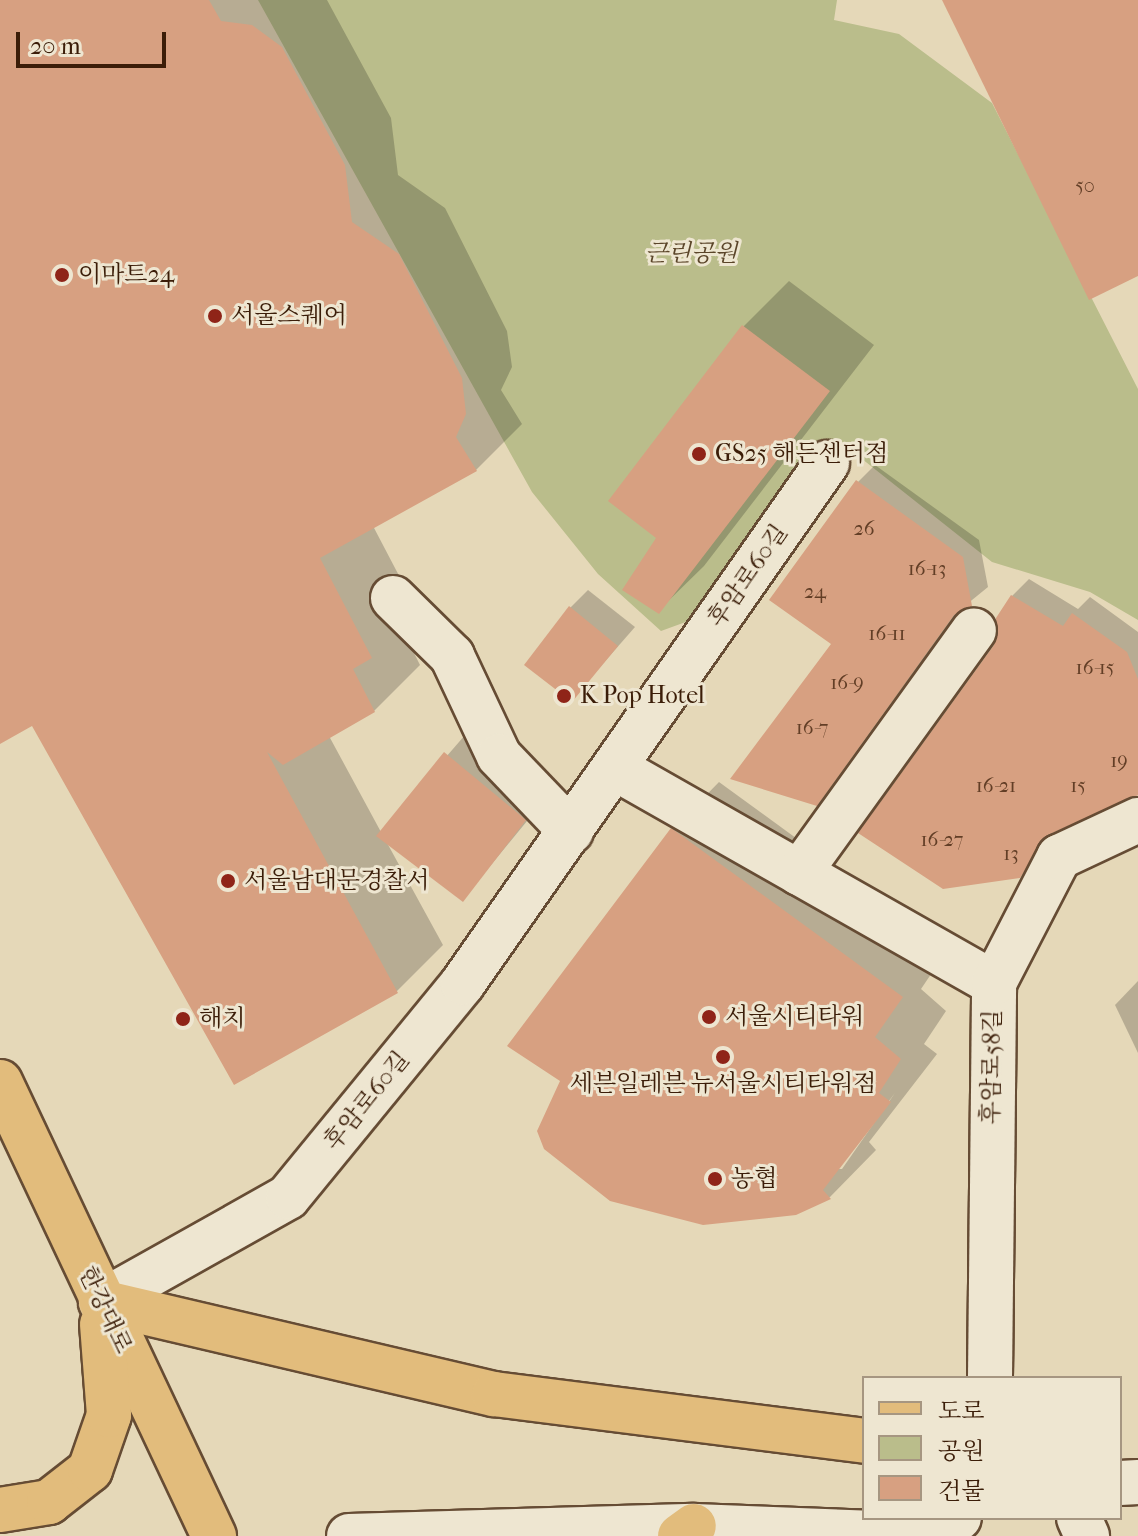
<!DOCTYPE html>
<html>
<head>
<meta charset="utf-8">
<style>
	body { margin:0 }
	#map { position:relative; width:1138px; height:1536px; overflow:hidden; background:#e5d8b8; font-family:"IM FELL French Canon","Noto Serif KR",serif }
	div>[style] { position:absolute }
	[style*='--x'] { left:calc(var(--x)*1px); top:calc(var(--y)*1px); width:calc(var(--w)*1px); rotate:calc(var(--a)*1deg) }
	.green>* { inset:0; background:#babd8b }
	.shadow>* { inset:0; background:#0003 }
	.building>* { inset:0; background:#d7a081 }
	.roads { filter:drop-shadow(2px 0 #664c34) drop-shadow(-2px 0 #664c34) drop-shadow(0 2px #664c34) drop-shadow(0 -2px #664c34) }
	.minor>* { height:44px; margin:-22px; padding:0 22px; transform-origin:22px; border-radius:22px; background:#eee6d1 }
	.major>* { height:44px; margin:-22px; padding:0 22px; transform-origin:22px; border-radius:22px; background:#e2bc7c }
	.dots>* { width:22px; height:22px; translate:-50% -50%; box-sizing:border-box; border:4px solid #eee6d1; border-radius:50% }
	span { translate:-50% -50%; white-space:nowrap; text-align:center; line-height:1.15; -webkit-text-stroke:6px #eee6d1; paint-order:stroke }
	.number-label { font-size:20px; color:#623e26 }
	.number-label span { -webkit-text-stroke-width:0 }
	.park-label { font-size:24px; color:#5b4529; font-style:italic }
	.poi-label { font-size:24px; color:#3b1d08 }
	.left { translate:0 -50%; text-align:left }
	.street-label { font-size:24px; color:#3b1d08 }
	.legend { position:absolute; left:862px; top:1376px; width:260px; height:144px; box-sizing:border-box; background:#eee6d1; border:2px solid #a69681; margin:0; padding:10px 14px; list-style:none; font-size:24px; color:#3b1d08 }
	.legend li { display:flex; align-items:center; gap:16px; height:40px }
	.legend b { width:40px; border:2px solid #a69681 }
	.scale { position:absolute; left:16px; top:32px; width:150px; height:36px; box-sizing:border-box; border:4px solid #3b1d08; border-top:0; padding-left:10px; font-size:24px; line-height:28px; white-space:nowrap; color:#3b1d08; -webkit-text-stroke:6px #eee6d1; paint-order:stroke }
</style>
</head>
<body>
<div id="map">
	<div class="green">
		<i style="clip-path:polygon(258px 0,837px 0,834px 20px,899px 34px,992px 103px,1138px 389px,1138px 620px,1090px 592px,992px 562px,852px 451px,746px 600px,661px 631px,598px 574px,532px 492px)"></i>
	</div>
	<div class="shadow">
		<i style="clip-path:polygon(0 0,327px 0,391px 118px,398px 175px,445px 208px,507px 331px,512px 367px,501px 390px,522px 424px,476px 470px,373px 526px,417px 610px,401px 627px,420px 665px,374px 711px,329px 736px,381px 832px,472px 727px,550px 793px,463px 899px,386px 841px,443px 945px,397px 991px,235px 1082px,33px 723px,0 741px)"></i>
		<i style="clip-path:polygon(789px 281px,874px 345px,704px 566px,658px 611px,659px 537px,610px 500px,744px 326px)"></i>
		<i style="clip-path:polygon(875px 465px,979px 540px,988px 587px,961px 609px,816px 803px,858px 482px)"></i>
		<i style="clip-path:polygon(1029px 579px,1078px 609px,1090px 597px,1138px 632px,1138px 795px,1056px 829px,1019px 876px,996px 645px,1012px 596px)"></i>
		<i style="clip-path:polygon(588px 590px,635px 627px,572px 699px,570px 608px)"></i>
		<i style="clip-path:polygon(evenodd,719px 782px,948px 949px,921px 989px,946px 1011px,924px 1044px,937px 1054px,869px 1142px,876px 1150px,830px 1197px,795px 1213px,703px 1223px,611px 1200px,672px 830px,719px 782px,895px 1093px,842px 1169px,837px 1169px,895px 1093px)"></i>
		<i style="clip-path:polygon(1138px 981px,1138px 1053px,1115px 1005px)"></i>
	</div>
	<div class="building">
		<i style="clip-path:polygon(0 0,209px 0,221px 21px,252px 25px,282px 47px,345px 165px,352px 222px,399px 254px,462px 378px,466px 414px,456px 437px,477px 471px,320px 558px,372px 658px,353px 669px,375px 712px,283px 765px,267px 752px,398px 993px,234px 1085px,32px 726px,0 744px)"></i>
		<i style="clip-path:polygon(942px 0,1138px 0,1138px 276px,1089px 300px)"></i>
		<i style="clip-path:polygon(742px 325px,830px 391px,659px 614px,622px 590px,656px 538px,608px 501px)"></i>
		<i style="clip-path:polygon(856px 480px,963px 557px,972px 606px,954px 615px,817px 806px,730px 779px,831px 644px,769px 600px)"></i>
		<i style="clip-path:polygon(1011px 595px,1063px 626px,1072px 613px,1127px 652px,1138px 679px,1138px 795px,1048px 835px,1020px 878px,943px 889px,858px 833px,994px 645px,996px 618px)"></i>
		<i style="clip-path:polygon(569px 606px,618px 646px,572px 702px,524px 665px)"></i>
		<i style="clip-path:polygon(444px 752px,526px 820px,463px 902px,376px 836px)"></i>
		<i style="clip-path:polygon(671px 828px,903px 997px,875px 1037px,901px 1059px,879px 1093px,891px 1102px,823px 1190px,831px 1199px,796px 1215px,703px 1225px,610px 1201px,544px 1149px,537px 1131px,560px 1081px,507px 1046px)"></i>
	</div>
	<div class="roads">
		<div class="minor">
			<i style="--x:393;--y:598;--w:83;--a:44.5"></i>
			<i style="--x:452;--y:656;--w:110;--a:64.8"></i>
			<i style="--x:499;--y:756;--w:104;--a:46.2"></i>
			<i style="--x:615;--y:768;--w:436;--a:29.6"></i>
			<i style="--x:799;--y:873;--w:299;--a:-54.2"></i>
			<i style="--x:101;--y:1302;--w:214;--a:-29.3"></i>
			<i style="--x:288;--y:1197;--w:276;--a:-50.7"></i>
			<i style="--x:463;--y:983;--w:635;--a:-55.01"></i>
			<i style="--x:990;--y:1378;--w:395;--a:-89.4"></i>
			<i style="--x:994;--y:983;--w:142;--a:-62.7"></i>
			<i style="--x:1059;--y:857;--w:87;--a:-25.1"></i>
			<i style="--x:1120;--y:1483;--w:18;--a:-3"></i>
			<i style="--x:1079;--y:1518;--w:20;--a:66"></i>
			<i style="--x:349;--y:1536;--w:345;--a:-1.7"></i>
			<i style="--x:694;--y:1526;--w:208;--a:2.2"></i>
			<i style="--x:902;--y:1534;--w:59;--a:-15.7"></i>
		</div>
		<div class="major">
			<i style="--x:0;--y:1082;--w:502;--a:64.76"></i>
			<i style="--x:101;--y:1302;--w:404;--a:13.2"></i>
			<i style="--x:494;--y:1394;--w:373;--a:7.2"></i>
			<i style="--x:0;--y:1510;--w:50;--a:-9.3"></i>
			<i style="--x:49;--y:1502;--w:52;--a:-38"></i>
			<i style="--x:90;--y:1470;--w:58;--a:-70.9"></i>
			<i style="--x:109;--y:1415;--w:91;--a:-94.4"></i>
			<i style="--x:680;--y:1536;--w:17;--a:-36"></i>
		</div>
	</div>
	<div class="dots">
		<i style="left:62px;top:275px;background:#8f2418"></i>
		<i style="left:215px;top:316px;background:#8f2418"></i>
		<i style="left:699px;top:454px;background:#8f2418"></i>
		<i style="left:564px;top:696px;background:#8f2418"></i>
		<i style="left:228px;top:881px;background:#8f2418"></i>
		<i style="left:709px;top:1017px;background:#8f2418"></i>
		<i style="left:183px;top:1019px;background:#8f2418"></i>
		<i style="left:723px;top:1057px;background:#8f2418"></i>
		<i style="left:715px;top:1179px;background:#8f2418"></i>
	</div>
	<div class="number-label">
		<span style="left:1085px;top:185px">50</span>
		<span style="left:864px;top:528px">26</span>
		<span style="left:927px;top:568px">16-13</span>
		<span style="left:815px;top:591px">24</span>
		<span style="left:887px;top:633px">16-11</span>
		<span style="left:1095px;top:667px">16-15</span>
		<span style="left:847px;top:682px">16-9</span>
		<span style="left:812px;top:727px">16-7</span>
		<span style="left:1119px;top:760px">19</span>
		<span style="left:996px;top:785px">16-21</span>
		<span style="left:1078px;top:785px">15</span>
		<span style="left:942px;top:839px">16-27</span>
		<span style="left:1011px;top:853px">13</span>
	</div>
	<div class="park-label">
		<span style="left:691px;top:254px">근린공원</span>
	</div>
	<div class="poi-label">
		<span class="left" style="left:78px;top:275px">이마트24</span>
		<span class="left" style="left:231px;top:316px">서울스퀘어</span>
		<span class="left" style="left:715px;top:454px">GS25 해든센터점</span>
		<span class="left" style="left:580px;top:696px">K Pop Hotel</span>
		<span class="left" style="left:244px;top:881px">서울남대문경찰서</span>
		<span class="left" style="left:725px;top:1017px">서울시티타워</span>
		<span class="left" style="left:199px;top:1019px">해치</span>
		<span style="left:723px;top:1084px">세븐일레븐 뉴서울시티타워점</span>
		<span class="left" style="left:731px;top:1179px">농협</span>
	</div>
	<div class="street-label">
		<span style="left:748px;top:576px;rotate:-55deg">후암로60길</span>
		<span style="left:992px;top:1067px;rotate:-89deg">후암로58길</span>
		<span style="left:367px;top:1101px;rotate:-51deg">후암로60길</span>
		<span style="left:105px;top:1310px;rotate:65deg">한강대로</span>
	</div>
	<ul class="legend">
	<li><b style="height:10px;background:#e2bc7c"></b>도로</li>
	<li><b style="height:22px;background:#babd8b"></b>공원</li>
	<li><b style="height:22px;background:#d7a081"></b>건물</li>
	</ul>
	<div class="scale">20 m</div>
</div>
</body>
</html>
